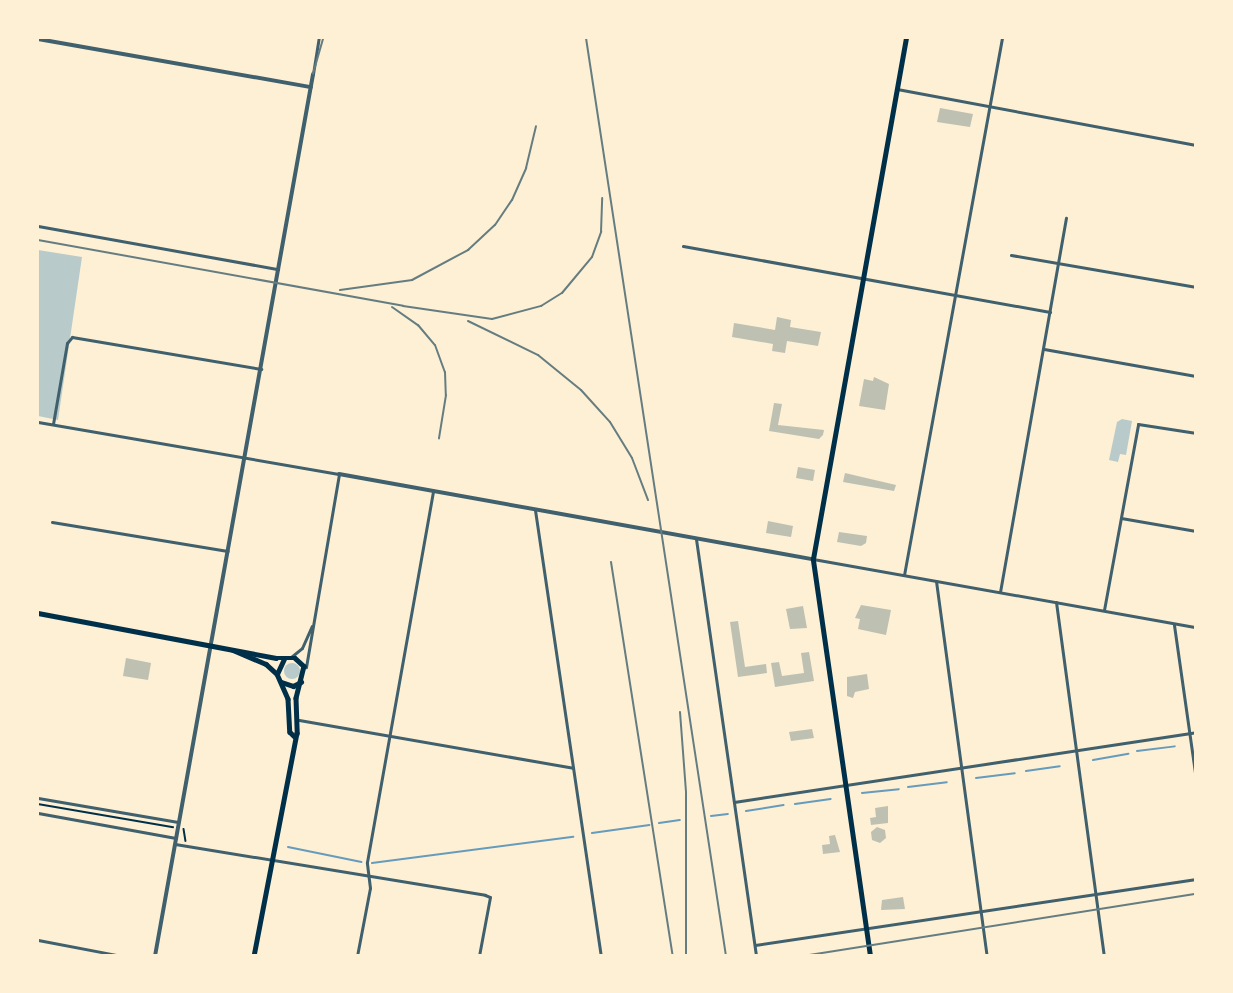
<!DOCTYPE html>
<html>
<head>
<meta charset="utf-8">
<style>
	body { margin:0 }
	#map { position:relative; width:1233px; height:993px; overflow:hidden; background:#fdf0d5; font-family:Quicksand,sans-serif }
	div>[style] { position:absolute }
	[style*='--x'] { left:calc(var(--x)*1px); top:calc(var(--y)*1px); width:calc(var(--w)*1px); rotate:calc(var(--a)*1deg) }
	.green>* { inset:0; background:#b9caca }
	.round { border-radius:50% }
	.stream>* { height:2px; margin:-1px; padding:0 1px; transform-origin:1px; border-radius:1px; background:#669bbc }
	.building>* { inset:0; background:#bec0b2 }
	.path>* { height:1.5px; margin:-0.75px; padding:0 0.75px; transform-origin:0.75px; border-radius:0.75px; background:#003049 }
	.minor>* { height:3px; margin:-1.5px; padding:0 1.5px; transform-origin:1.5px; border-radius:1.5px; background:#3f606c }
	.tertiary>* { height:4px; margin:-2px; padding:0 2px; transform-origin:2px; border-radius:2px; background:#3f606c }
	.secondary>* { height:4.5px; margin:-2.25px; padding:0 2.25px; transform-origin:2.25px; border-radius:2.25px; background:#003049 }
	.tram>* { height:1.5px; margin:-0.75px; padding:0 0.75px; transform-origin:0.75px; border-radius:0.75px; background:#657d81 }
	.rail>* { height:2px; margin:-1px; padding:0 1px; transform-origin:1px; border-radius:1px; background:#657d81 }
	span { translate:-50% -50%; white-space:nowrap; text-align:center; line-height:1.15; -webkit-text-stroke:4.5px #fdf0d5; paint-order:stroke }
	.frame { position:absolute; inset:0; border:39px solid #fdf0d5; pointer-events:none }
</style>
</head>
<body>
<div id="map">
	<div class="green">
		<i style="clip-path:polygon(38px 250px,82px 257px,58px 420px,38px 416px)"></i>
		<i style="clip-path:polygon(1122px 419px,1132px 421px,1126px 455px,1120px 454px,1118px 462px,1109px 460px,1117px 422px)"></i>
		<i class="round" style="left:284px;top:663px;width:16px;height:16px"></i>
	</div>
	<div class="stream">
		<i style="--x:1137;--y:751;--w:38;--a:-7"></i>
		<i style="--x:1093;--y:760;--w:36;--a:-10"></i>
		<i style="--x:1026;--y:771;--w:34;--a:-8"></i>
		<i style="--x:976;--y:778;--w:39;--a:-7"></i>
		<i style="--x:908;--y:787;--w:39;--a:-7"></i>
		<i style="--x:862;--y:793;--w:37;--a:-6"></i>
		<i style="--x:795;--y:804;--w:36;--a:-8"></i>
		<i style="--x:746;--y:811;--w:38;--a:-9"></i>
		<i style="--x:711;--y:816;--w:17;--a:-7"></i>
		<i style="--x:659;--y:823;--w:21;--a:-8"></i>
		<i style="--x:592;--y:833;--w:58;--a:-8"></i>
		<i style="--x:288;--y:847;--w:75;--a:11.6"></i>
		<i style="--x:372;--y:863;--w:203;--a:-7.4"></i>
	</div>
	<div class="building">
		<i style="clip-path:polygon(940px 108px,973px 114px,970px 127px,937px 122px)"></i>
		<i style="clip-path:polygon(777px 317px,791px 320px,790px 327px,821px 332px,818px 346px,787px 341px,785px 353px,772px 351px,773px 344px,732px 337px,734px 323px,775px 330px)"></i>
		<i style="clip-path:polygon(874px 377px,889px 384px,885px 410px,859px 406px,864px 379px,873px 381px)"></i>
		<i style="clip-path:polygon(774px 403px,782px 404px,778px 425px,824px 430px,823px 435px,819px 439px,769px 431px)"></i>
		<i style="clip-path:polygon(798px 467px,815px 470px,813px 481px,796px 478px)"></i>
		<i style="clip-path:polygon(845px 473px,896px 485px,894px 491px,843px 482px)"></i>
		<i style="clip-path:polygon(768px 521px,793px 526px,791px 537px,766px 533px)"></i>
		<i style="clip-path:polygon(839px 532px,867px 536px,866px 543px,861px 546px,837px 542px)"></i>
		<i style="clip-path:polygon(861px 605px,891px 610px,886px 635px,858px 629px,860px 619px,855px 618px)"></i>
		<i style="clip-path:polygon(803px 606px,807px 628px,790px 629px,786px 609px)"></i>
		<i style="clip-path:polygon(738px 621px,745px 667px,766px 664px,767px 673px,738px 677px,730px 622px)"></i>
		<i style="clip-path:polygon(809px 652px,814px 681px,775px 687px,771px 663px,779px 662px,782px 676px,804px 673px,801px 653px)"></i>
		<i style="clip-path:polygon(126px 658px,151px 663px,148px 680px,123px 676px)"></i>
		<i style="clip-path:polygon(867px 674px,869px 689px,855px 692px,853px 698px,847px 696px,847px 677px)"></i>
		<i style="clip-path:polygon(812px 729px,814px 738px,791px 741px,789px 732px)"></i>
		<i style="clip-path:polygon(888px 806px,888px 823px,871px 825px,870px 818px,876px 817px,875px 808px)"></i>
		<i style="clip-path:polygon(877px 827px,885px 830px,886px 838px,880px 843px,872px 840px,871px 832px)"></i>
		<i style="clip-path:polygon(835px 835px,840px 852px,823px 854px,822px 845px,830px 844px,829px 836px)"></i>
		<i style="clip-path:polygon(903px 897px,905px 909px,881px 910px,882px 900px)"></i>
	</div>
	<div class="path">
		<i style="--x:38;--y:804;--w:137;--a:9.7"></i>
		<i style="--x:184;--y:829;--w:12;--a:81"></i>
	</div>
	<div class="minor">
		<i style="--x:313;--y:74;--w:36;--a:-81"></i>
		<i style="--x:897;--y:89;--w:304;--a:10.6"></i>
		<i style="--x:38;--y:226;--w:244;--a:10.2"></i>
		<i style="--x:683;--y:246;--w:373;--a:10.2"></i>
		<i style="--x:1011;--y:255;--w:188;--a:9.8"></i>
		<i style="--x:1044;--y:349;--w:154;--a:10.1"></i>
		<i style="--x:38;--y:422;--w:305;--a:9.8"></i>
		<i style="--x:339;--y:474;--w:196;--a:99.7"></i>
		<i style="--x:53;--y:424;--w:82;--a:-80.2"></i>
		<i style="--x:67;--y:343;--w:8;--a:-50"></i>
		<i style="--x:72;--y:337;--w:192;--a:9.6"></i>
		<i style="--x:535;--y:510;--w:451;--a:81.6"></i>
		<i style="--x:1121;--y:518;--w:76;--a:9.8"></i>
		<i style="--x:52;--y:522;--w:178;--a:9.4"></i>
		<i style="--x:696;--y:539;--w:421;--a:81.8"></i>
		<i style="--x:813;--y:559;--w:389;--a:10.1"></i>
		<i style="--x:904;--y:575;--w:546;--a:-79.66"></i>
		<i style="--x:936;--y:581;--w:378;--a:82.3"></i>
		<i style="--x:1000;--y:592;--w:380;--a:-80"></i>
		<i style="--x:1056;--y:602;--w:357;--a:82.3"></i>
		<i style="--x:1104;--y:610;--w:189;--a:-79.6"></i>
		<i style="--x:1138;--y:424;--w:59;--a:8.8"></i>
		<i style="--x:1174;--y:625;--w:156;--a:81.9"></i>
		<i style="--x:291;--y:657;--w:14;--a:-39"></i>
		<i style="--x:302;--y:648;--w:24;--a:-66"></i>
		<i style="--x:299;--y:720;--w:278;--a:9.9"></i>
		<i style="--x:38;--y:798;--w:142;--a:9.7"></i>
		<i style="--x:734;--y:802;--w:467;--a:-8.6"></i>
		<i style="--x:38;--y:813;--w:140;--a:10.3"></i>
		<i style="--x:175;--y:844;--w:314;--a:9.3"></i>
		<i style="--x:485;--y:895;--w:5;--a:22"></i>
		<i style="--x:490;--y:897;--w:60;--a:100.6"></i>
		<i style="--x:38;--y:940;--w:86;--a:10.8"></i>
		<i style="--x:755;--y:945;--w:446;--a:-8.5"></i>
		<i style="--x:357;--y:956;--w:69;--a:-79.2"></i>
		<i style="--x:370;--y:888;--w:26;--a:-97"></i>
		<i style="--x:367;--y:862;--w:377;--a:-79.9"></i>
	</div>
	<div class="tertiary">
		<i style="--x:38;--y:39;--w:277;--a:10"></i>
		<i style="--x:339;--y:474;--w:482;--a:10.2"></i>
		<i style="--x:155;--y:956;--w:896;--a:-79.84"></i>
	</div>
	<div class="secondary">
		<i style="--x:38;--y:613;--w:242;--a:10.7"></i>
		<i style="--x:276;--y:658;--w:19;--a:0"></i>
		<i style="--x:295;--y:658;--w:12;--a:42"></i>
		<i style="--x:304;--y:666;--w:33;--a:104"></i>
		<i style="--x:296;--y:698;--w:35;--a:88"></i>
		<i style="--x:297;--y:733;--w:227;--a:100.9"></i>
		<i style="--x:233;--y:650;--w:36;--a:23"></i>
		<i style="--x:266;--y:664;--w:15;--a:42"></i>
		<i style="--x:277;--y:674;--w:27;--a:66"></i>
		<i style="--x:288;--y:699;--w:33;--a:87"></i>
		<i style="--x:290;--y:732;--w:6;--a:45"></i>
		<i style="--x:277;--y:674;--w:17;--a:-65"></i>
		<i style="--x:281;--y:682;--w:13;--a:18"></i>
		<i style="--x:293;--y:686;--w:9;--a:-27"></i>
		<i style="--x:870;--y:956;--w:401;--a:-98.2"></i>
		<i style="--x:813;--y:559;--w:529;--a:-79.88"></i>
	</div>
	<div class="tram">
		<i style="--x:313;--y:74;--w:37;--a:-74"></i>
	</div>
	<div class="rail">
		<i style="--x:586;--y:38;--w:929;--a:81.33"></i>
		<i style="--x:38;--y:240;--w:371;--a:10.2"></i>
		<i style="--x:403;--y:306;--w:90;--a:8.3"></i>
		<i style="--x:492;--y:319;--w:51;--a:-14.9"></i>
		<i style="--x:541;--y:306;--w:25;--a:-32"></i>
		<i style="--x:562;--y:293;--w:47;--a:-50.2"></i>
		<i style="--x:592;--y:257;--w:27;--a:-70"></i>
		<i style="--x:601;--y:232;--w:34;--a:-88"></i>
		<i style="--x:340;--y:290;--w:73;--a:-7.9"></i>
		<i style="--x:412;--y:280;--w:64;--a:-28.2"></i>
		<i style="--x:468;--y:250;--w:37;--a:-43"></i>
		<i style="--x:495;--y:225;--w:30;--a:-56"></i>
		<i style="--x:512;--y:200;--w:35;--a:-66"></i>
		<i style="--x:526;--y:168;--w:43;--a:-76.6"></i>
		<i style="--x:392;--y:307;--w:32;--a:35"></i>
		<i style="--x:418;--y:325;--w:26;--a:50"></i>
		<i style="--x:435;--y:345;--w:29;--a:70"></i>
		<i style="--x:445;--y:372;--w:23;--a:88"></i>
		<i style="--x:446;--y:395;--w:44;--a:99.2"></i>
		<i style="--x:468;--y:321;--w:78;--a:25.9"></i>
		<i style="--x:538;--y:355;--w:55;--a:39.1"></i>
		<i style="--x:581;--y:390;--w:43;--a:47.8"></i>
		<i style="--x:610;--y:422;--w:42;--a:58.6"></i>
		<i style="--x:632;--y:458;--w:45;--a:69.1"></i>
		<i style="--x:611;--y:562;--w:399;--a:81.1"></i>
		<i style="--x:680;--y:712;--w:80;--a:85.7"></i>
		<i style="--x:686;--y:792;--w:164;--a:90"></i>
		<i style="--x:803;--y:956;--w:398;--a:-9"></i>
	</div>
	<div class="frame"></div>
</div>
</body>
</html>
